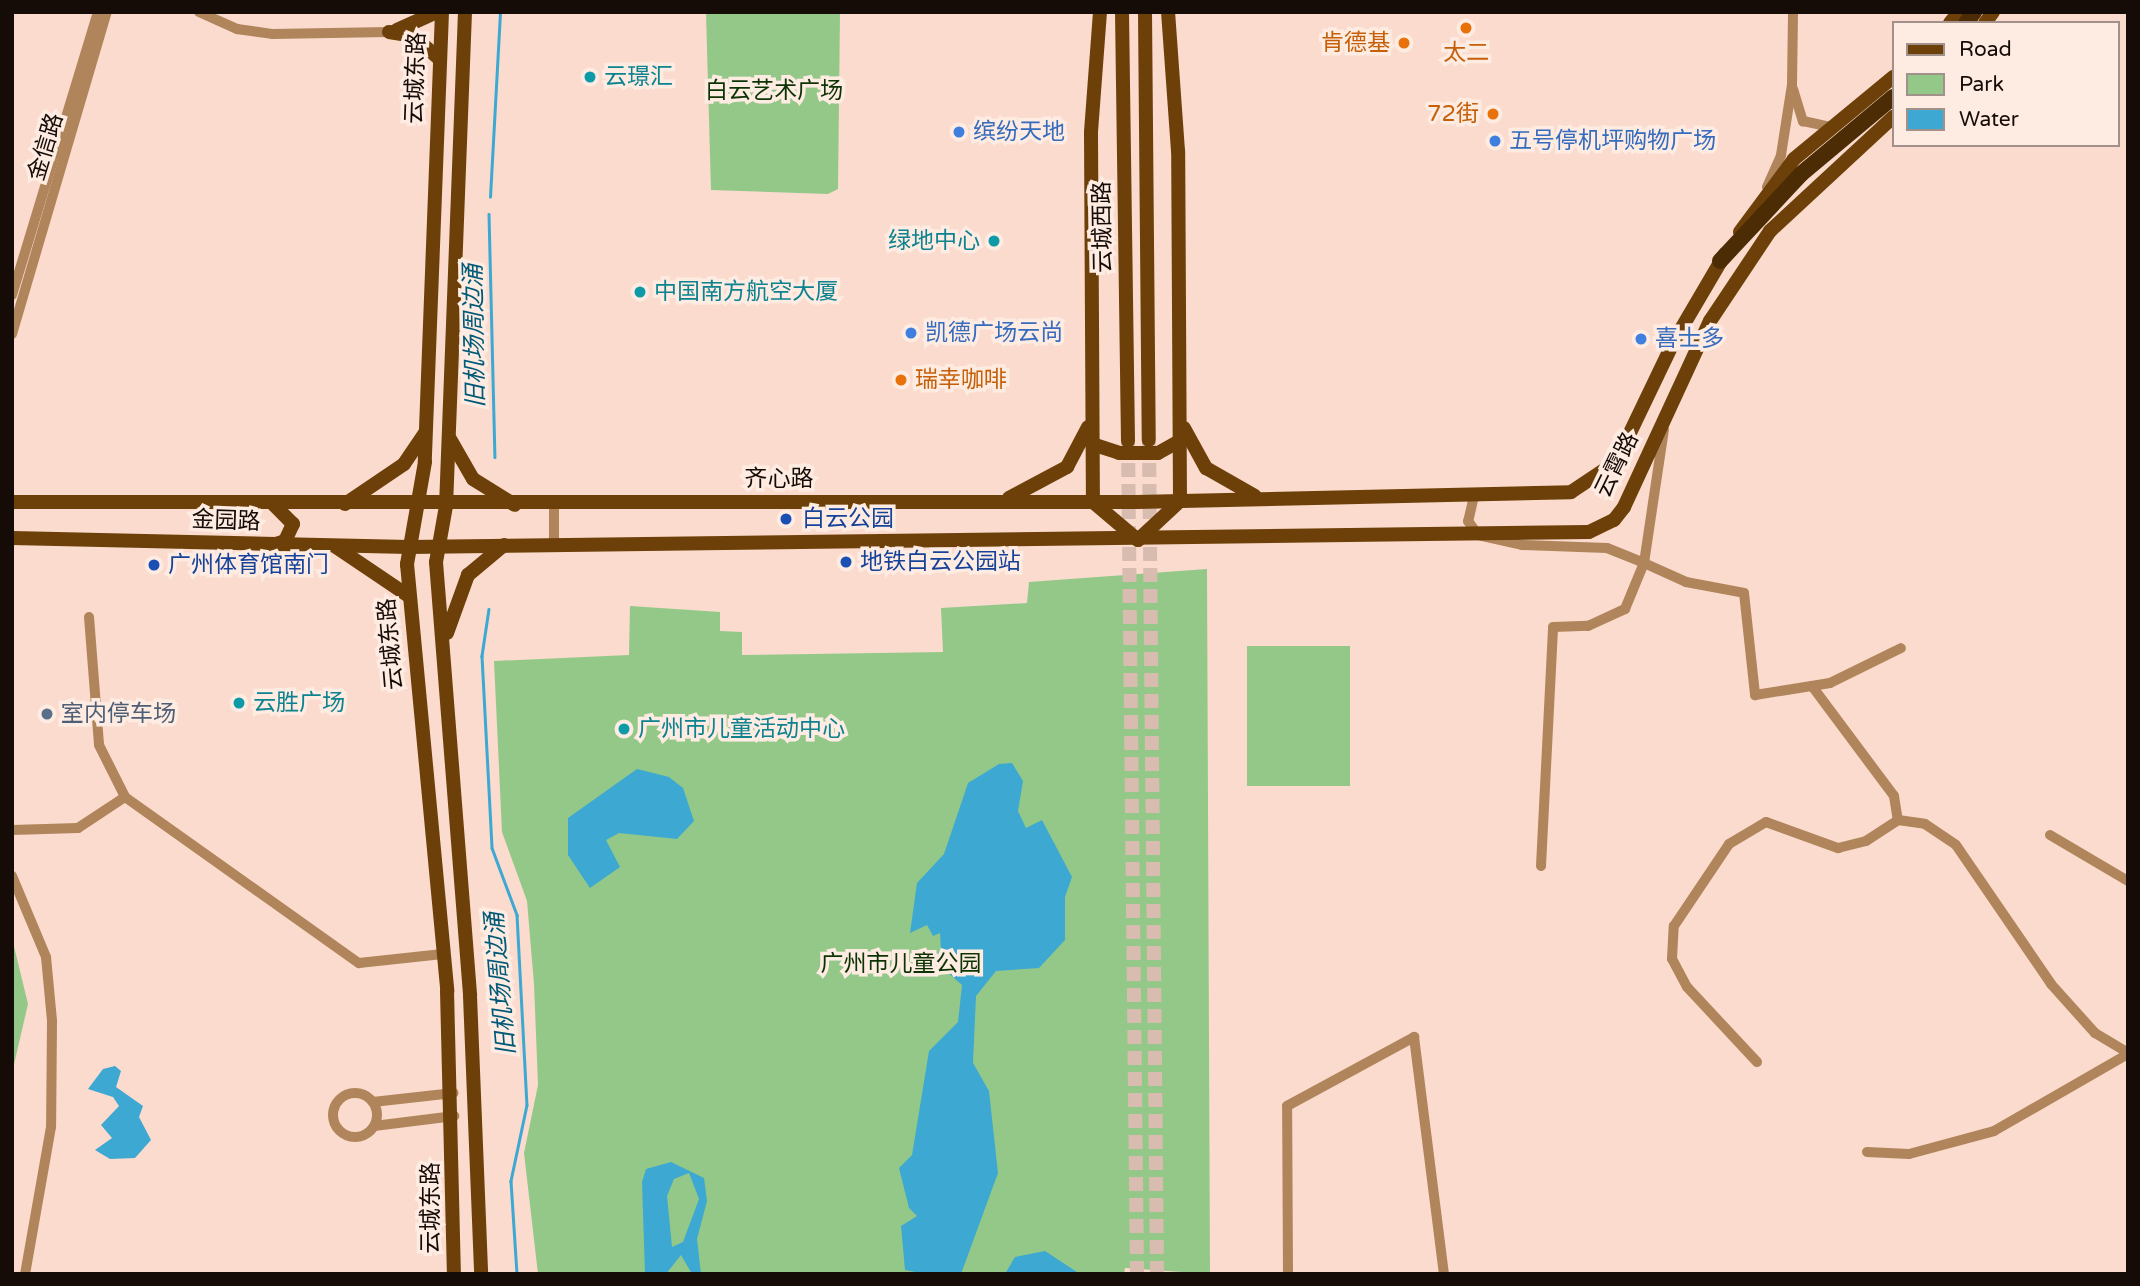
<!DOCTYPE html>
<html>
<head>
<meta charset="utf-8">
<style>
	body { margin:0 }
	#map { position:relative; width:2140px; height:1286px; overflow:hidden; background:#fadbcd; font-family:"Varela Round","Noto Sans SC",sans-serif }
	div>[style] { position:absolute }
	[style*='--x'] { left:calc(var(--x)*1px); top:calc(var(--y)*1px); width:calc(var(--w)*1px); rotate:calc(var(--a)*1deg) }
	.green>* { inset:0; background:#93c889 }
	.water>* { inset:0; background:#3da8d2 }
	.stream>* { height:2.5px; margin:-1.25px; padding:0 1.25px; transform-origin:1.25px; border-radius:1.25px; background:#3da8d2 }
	.major-tunnel>* { height:14px; margin-top:-7px; transform-origin:0; background:repeating-linear-gradient(90deg,#d8bcaf 0 14px,transparent 0 21px) }
	.minor>* { height:10px; margin:-5px; padding:0 5px; transform-origin:5px; border-radius:5px; background:#b0855b }
	.minor>.ring { margin:-5px; padding:0; box-sizing:content-box; background:none; border:10px solid #b0855b; border-radius:50% }
	.major>* { height:14px; margin:-7px; padding:0 7px; transform-origin:7px; border-radius:7px; background:#6c4008 }
	.highway>* { height:16px; margin:-8px; padding:0 8px; transform-origin:8px; border-radius:8px; background:#4c2c04 }
	.dots>* { width:19px; height:19px; translate:-50% -50%; box-sizing:border-box; border:4px solid #feebe2; border-radius:50% }
	span { translate:-50% -50%; white-space:nowrap; text-align:center; line-height:1.15; -webkit-text-stroke:7px #feebe2; paint-order:stroke }
	.food-label { font-size:23px; color:#c56008 }
	.right { translate:-100% -50%; text-align:right }
	.left { translate:0 -50%; text-align:left }
	.culture-label { font-size:23px; color:#0d838f }
	.street-label { font-size:23px; color:#150b07 }
	.park-label { font-size:23px; color:#0b3303 }
	.shop-label { font-size:23px; color:#366cbe }
	.transit-label { font-size:23px; color:#164399 }
	.service-label { font-size:23px; color:#4e5e75 }
	.water-label { font-size:24px; color:#005a77; font-style:italic }
	.frame { position:absolute; inset:0; border:14px solid #150b07; pointer-events:none }
	.legend { position:absolute; left:1892px; top:21px; width:228px; height:126px; box-sizing:border-box; background:#feebe2; border:2px solid #a1918a; margin:0; padding:9px 12px; list-style:none; font-size:21px; color:#150b07 }
	.legend li { display:flex; align-items:center; gap:14px; height:35px }
	.legend b { width:35px; border:2px solid #a1918a }
</style>
</head>
<body>
<div id="map">
	<div class="green">
		<i style="clip-path:polygon(706px 12px,840px 12px,838px 189px,828px 194px,711px 190px)"></i>
		<i style="clip-path:polygon(1207px 569px,1210px 1274px,1125px 1268px,1124px 1274px,538px 1274px,524px 1153px,538px 1085px,534px 984px,527px 901px,502px 832px,494px 661px,629px 655px,630px 606px,720px 612px,720px 631px,742px 632px,742px 655px,943px 652px,941px 608px,1027px 603px,1029px 582px)"></i>
		<i style="clip-path:polygon(1247px 646px,1350px 646px,1350px 786px,1247px 786px)"></i>
		<i style="clip-path:polygon(12px 938px,28px 1004px,12px 1073px)"></i>
	</div>
	<div class="water">
		<i style="clip-path:polygon(1012px 763px,1023px 781px,1018px 811px,1026px 828px,1042px 820px,1072px 877px,1065px 897px,1065px 940px,1039px 968px,996px 971px,976px 996px,973px 1063px,989px 1091px,998px 1173px,961px 1274px,926px 1274px,905px 1270px,901px 1226px,917px 1216px,909px 1208px,899px 1168px,912px 1155px,929px 1051px,958px 1022px,962px 985px,931px 958px,941px 951px,940px 933px,933px 936px,927px 925px,910px 933px,917px 883px,944px 854px,968px 783px,999px 764px)"></i>
		<i style="clip-path:polygon(637px 769px,669px 777px,683px 788px,694px 821px,677px 839px,619px 833px,606px 840px,620px 867px,590px 888px,568px 855px,568px 818px)"></i>
		<i style="clip-path:polygon(115px 1066px,121px 1071px,116px 1087px,143px 1106px,139px 1117px,151px 1140px,135px 1158px,110px 1159px,95px 1150px,112px 1138px,101px 1125px,119px 1106px,113px 1097px,88px 1089px,103px 1069px)"></i>
		<i style="clip-path:polygon(evenodd,671px 1162px,704px 1178px,707px 1201px,697px 1239px,701px 1274px,692px 1274px,681px 1255px,666px 1274px,645px 1274px,642px 1182px,646px 1169px,671px 1162px,689px 1173px,699px 1199px,683px 1242px,672px 1247px,667px 1196px,674px 1179px,689px 1173px)"></i>
		<i style="clip-path:polygon(1045px 1251px,1080px 1274px,1005px 1274px,1015px 1257px)"></i>
	</div>
	<div class="stream">
		<i style="--x:490;--y:197;--w:185;--a:-86.9"></i>
		<i style="--x:489;--y:214;--w:243;--a:88.6"></i>
		<i style="--x:489;--y:609;--w:48;--a:98.5"></i>
		<i style="--x:482;--y:656;--w:192;--a:87"></i>
		<i style="--x:492;--y:848;--w:72;--a:69.5"></i>
		<i style="--x:517;--y:915;--w:190;--a:87"></i>
		<i style="--x:527;--y:1105;--w:78;--a:101.9"></i>
		<i style="--x:511;--y:1181;--w:93;--a:86.3"></i>
	</div>
	<div class="major-tunnel">
		<i style="--x:1128;--y:442;--w:832;--a:89.38"></i>
		<i style="--x:1149;--y:442;--w:832;--a:89.45"></i>
	</div>
	<div class="minor">
		<i style="--x:199;--y:12;--w:42;--a:24.1"></i>
		<i style="--x:237;--y:29;--w:35;--a:8"></i>
		<i style="--x:272;--y:34;--w:117;--a:-1"></i>
		<i style="--x:1793;--y:89;--w:34;--a:73"></i>
		<i style="--x:1803;--y:121;--w:29;--a:12"></i>
		<i style="--x:1767;--y:187;--w:35;--a:-66"></i>
		<i style="--x:1781;--y:155;--w:71;--a:-81.1"></i>
		<i style="--x:1792;--y:85;--w:73;--a:-89.2"></i>
		<i style="--x:12;--y:295;--w:296;--a:-73.1"></i>
		<i style="--x:12;--y:334;--w:336;--a:-73.6"></i>
		<i style="--x:1474;--y:496;--w:26;--a:103"></i>
		<i style="--x:1468;--y:521;--w:17;--a:54"></i>
		<i style="--x:1478;--y:535;--w:45;--a:12.8"></i>
		<i style="--x:1522;--y:545;--w:85;--a:2"></i>
		<i style="--x:1607;--y:548;--w:40;--a:22"></i>
		<i style="--x:1644;--y:563;--w:135;--a:-81.5"></i>
		<i style="--x:554;--y:505;--w:39;--a:90"></i>
		<i style="--x:89;--y:617;--w:128;--a:85.5"></i>
		<i style="--x:99;--y:745;--w:58;--a:63.4"></i>
		<i style="--x:125;--y:797;--w:287;--a:35.4"></i>
		<i style="--x:359;--y:963;--w:84;--a:-6.1"></i>
		<i style="--x:1812;--y:686;--w:137;--a:53.3"></i>
		<i style="--x:1894;--y:796;--w:24;--a:81"></i>
		<i style="--x:12;--y:830;--w:66;--a:-1.7"></i>
		<i style="--x:78;--y:828;--w:56;--a:-33.4"></i>
		<i style="--x:2050;--y:835;--w:91;--a:30.5"></i>
		<i style="--x:1541;--y:866;--w:239;--a:-87.1"></i>
		<i style="--x:1553;--y:627;--w:35;--a:-2"></i>
		<i style="--x:1588;--y:626;--w:41;--a:-24.7"></i>
		<i style="--x:1625;--y:609;--w:50;--a:-67.6"></i>
		<i style="--x:1644;--y:563;--w:46;--a:24.3"></i>
		<i style="--x:1686;--y:582;--w:59;--a:10.7"></i>
		<i style="--x:1744;--y:593;--w:103;--a:83.8"></i>
		<i style="--x:1755;--y:695;--w:76;--a:-9.1"></i>
		<i style="--x:1830;--y:683;--w:79;--a:-26.2"></i>
		<i style="--x:12;--y:876;--w:88;--a:67.2"></i>
		<i style="--x:46;--y:957;--w:64;--a:84.6"></i>
		<i style="--x:52;--y:1021;--w:106;--a:90.5"></i>
		<i style="--x:51;--y:1127;--w:149;--a:100"></i>
		<i style="--x:1757;--y:1062;--w:103;--a:-133"></i>
		<i style="--x:1687;--y:987;--w:32;--a:-118"></i>
		<i style="--x:1672;--y:959;--w:33;--a:-87"></i>
		<i style="--x:1674;--y:926;--w:99;--a:-56.1"></i>
		<i style="--x:1729;--y:844;--w:43;--a:-30.7"></i>
		<i style="--x:1766;--y:822;--w:77;--a:19.9"></i>
		<i style="--x:1838;--y:848;--w:29;--a:-14"></i>
		<i style="--x:1866;--y:841;--w:38;--a:-33"></i>
		<i style="--x:1898;--y:820;--w:27;--a:8"></i>
		<i style="--x:1925;--y:824;--w:37;--a:34"></i>
		<i style="--x:1956;--y:845;--w:168;--a:55.6"></i>
		<i style="--x:2051;--y:984;--w:66;--a:48.1"></i>
		<i style="--x:2095;--y:1033;--w:39;--a:31"></i>
		<i class="ring" style="left:333px;top:1093px;width:34px;height:34px"></i>
		<i style="--x:373;--y:1102;--w:81;--a:-6.4"></i>
		<i style="--x:374;--y:1126;--w:81;--a:-7.1"></i>
		<i style="--x:1867;--y:1152;--w:42;--a:2.7"></i>
		<i style="--x:1909;--y:1154;--w:88;--a:-15.1"></i>
		<i style="--x:1994;--y:1131;--w:155;--a:-29.9"></i>
		<i style="--x:1288;--y:1274;--w:168;--a:-90.3"></i>
		<i style="--x:1287;--y:1106;--w:145;--a:-28.5"></i>
		<i style="--x:1414;--y:1037;--w:239;--a:82.8"></i>
	</div>
	<div class="major">
		<i style="--x:442;--y:12;--w:450;--a:92.2"></i>
		<i style="--x:425;--y:462;--w:104;--a:100"></i>
		<i style="--x:407;--y:564;--w:429;--a:84.6"></i>
		<i style="--x:447;--y:991;--w:283;--a:88.6"></i>
		<i style="--x:465;--y:12;--w:494;--a:92.2"></i>
		<i style="--x:446;--y:506;--w:57;--a:100.1"></i>
		<i style="--x:436;--y:562;--w:435;--a:85.5"></i>
		<i style="--x:470;--y:996;--w:278;--a:87.7"></i>
		<i style="--x:1100;--y:12;--w:121;--a:94.3"></i>
		<i style="--x:1091;--y:133;--w:369;--a:89.7"></i>
		<i style="--x:1093;--y:502;--w:59;--a:40.2"></i>
		<i style="--x:1122;--y:12;--w:429;--a:89.2"></i>
		<i style="--x:1145;--y:12;--w:428;--a:89.5"></i>
		<i style="--x:1950;--y:23;--w:14;--a:-51"></i>
		<i style="--x:1985;--y:23;--w:14;--a:-54"></i>
		<i style="--x:397;--y:30;--w:44;--a:-24.2"></i>
		<i style="--x:389;--y:32;--w:24;--a:9"></i>
		<i style="--x:413;--y:36;--w:35;--a:41"></i>
		<i style="--x:1740;--y:232;--w:91;--a:-53.5"></i>
		<i style="--x:1794;--y:159;--w:129;--a:-39.6"></i>
		<i style="--x:1184;--y:428;--w:46;--a:61.2"></i>
		<i style="--x:1206;--y:468;--w:56;--a:29.7"></i>
		<i style="--x:450;--y:439;--w:46;--a:60.1"></i>
		<i style="--x:473;--y:479;--w:49;--a:31.8"></i>
		<i style="--x:1092;--y:444;--w:28;--a:18"></i>
		<i style="--x:1119;--y:453;--w:39;--a:0"></i>
		<i style="--x:1158;--y:453;--w:26;--a:-29"></i>
		<i style="--x:1009;--y:498;--w:66;--a:-28.1"></i>
		<i style="--x:1067;--y:467;--w:45;--a:-62.3"></i>
		<i style="--x:12;--y:502;--w:1125;--a:0"></i>
		<i style="--x:1137;--y:502;--w:434;--a:-1.3"></i>
		<i style="--x:1571;--y:492;--w:54;--a:-33.7"></i>
		<i style="--x:1616;--y:462;--w:134;--a:-64.4"></i>
		<i style="--x:1674;--y:341;--w:101;--a:-59.6"></i>
		<i style="--x:345;--y:504;--w:71;--a:-34.1"></i>
		<i style="--x:404;--y:464;--w:37;--a:-56"></i>
		<i style="--x:12;--y:538;--w:397;--a:1.3"></i>
		<i style="--x:409;--y:547;--w:1180;--a:-0.73"></i>
		<i style="--x:1589;--y:532;--w:28;--a:-26"></i>
		<i style="--x:1614;--y:520;--w:16;--a:-52"></i>
		<i style="--x:1624;--y:507;--w:205;--a:-65.2"></i>
		<i style="--x:1710;--y:321;--w:108;--a:-56.3"></i>
		<i style="--x:1770;--y:231;--w:168;--a:-42.8"></i>
		<i style="--x:1138;--y:540;--w:57;--a:-42.9"></i>
		<i style="--x:1180;--y:501;--w:350;--a:-90.3"></i>
		<i style="--x:1178;--y:151;--w:139;--a:-94.1"></i>
		<i style="--x:273;--y:545;--w:13;--a:-18"></i>
		<i style="--x:285;--y:541;--w:19;--a:-65"></i>
		<i style="--x:293;--y:524;--w:27;--a:-135"></i>
		<i style="--x:336;--y:547;--w:89;--a:34"></i>
		<i style="--x:447;--y:633;--w:62;--a:-70.1"></i>
		<i style="--x:468;--y:575;--w:47;--a:-39.8"></i>
	</div>
	<div class="highway">
		<i style="--x:1966;--y:23;--w:14;--a:-54"></i>
		<i style="--x:1720;--y:261;--w:119;--a:-47"></i>
		<i style="--x:1801;--y:174;--w:120;--a:-39.9"></i>
	</div>
	<div class="dots">
		<i style="left:1466px;top:28px;background:#e8710a"></i>
		<i style="left:1404px;top:43px;background:#e8710a"></i>
		<i style="left:590px;top:77px;background:#0f9aa8"></i>
		<i style="left:1493px;top:114px;background:#e8710a"></i>
		<i style="left:959px;top:132px;background:#3f7fe0"></i>
		<i style="left:1495px;top:141px;background:#3f7fe0"></i>
		<i style="left:994px;top:241px;background:#0f9aa8"></i>
		<i style="left:640px;top:292px;background:#0f9aa8"></i>
		<i style="left:911px;top:333px;background:#3f7fe0"></i>
		<i style="left:1641px;top:339px;background:#3f7fe0"></i>
		<i style="left:901px;top:380px;background:#e8710a"></i>
		<i style="left:786px;top:519px;background:#1a4fb4"></i>
		<i style="left:846px;top:562px;background:#1a4fb4"></i>
		<i style="left:154px;top:565px;background:#1a4fb4"></i>
		<i style="left:239px;top:703px;background:#0f9aa8"></i>
		<i style="left:47px;top:714px;background:#5c6f8a"></i>
		<i style="left:624px;top:729px;background:#0f9aa8"></i>
	</div>
	<div class="food-label">
		<span class="right" style="left:1390px;top:43px">肯德基</span>
		<span style="left:1466px;top:53px">太二</span>
		<span class="right" style="left:1479px;top:114px">72街</span>
		<span class="left" style="left:915px;top:380px">瑞幸咖啡</span>
	</div>
	<div class="culture-label">
		<span class="left" style="left:604px;top:77px">云璟汇</span>
		<span class="right" style="left:980px;top:241px">绿地中心</span>
		<span class="left" style="left:654px;top:292px">中国南方航空大厦</span>
		<span class="left" style="left:253px;top:703px">云胜广场</span>
		<span class="left" style="left:638px;top:729px">广州市儿童活动中心</span>
	</div>
	<div class="street-label">
		<span style="left:416px;top:78px;rotate:-88deg">云城东路</span>
		<span style="left:46px;top:147px;rotate:-73deg">金信路</span>
		<span style="left:1103px;top:227px;rotate:-91deg">云城西路</span>
		<span style="left:1617px;top:465px;rotate:-64deg">云霄路</span>
		<span style="left:779px;top:479px">齐心路</span>
		<span style="left:226px;top:521px;rotate:2deg">金园路</span>
		<span style="left:391px;top:644px;rotate:-95deg">云城东路</span>
		<span style="left:431px;top:1208px;rotate:-90deg">云城东路</span>
	</div>
	<div class="park-label">
		<span style="left:774px;top:91px">白云艺术广场</span>
		<span style="left:901px;top:964px">广州市儿童公园</span>
	</div>
	<div class="shop-label">
		<span class="left" style="left:973px;top:132px">缤纷天地</span>
		<span class="left" style="left:1509px;top:141px">五号停机坪购物广场</span>
		<span class="left" style="left:925px;top:333px">凯德广场云尚</span>
		<span class="left" style="left:1655px;top:339px">喜士多</span>
	</div>
	<div class="transit-label">
		<span class="left" style="left:802px;top:519px">白云公园</span>
		<span class="left" style="left:860px;top:562px">地铁白云公园站</span>
		<span class="left" style="left:168px;top:565px">广州体育馆南门</span>
	</div>
	<div class="service-label">
		<span class="left" style="left:61px;top:714px">室内停车场</span>
	</div>
	<div class="water-label">
		<span style="left:475px;top:336px;rotate:-91deg">旧机场周边涌</span>
		<span style="left:501px;top:984px;rotate:-95deg">旧机场周边涌</span>
	</div>
	<div class="frame"></div>
	<ul class="legend">
	<li><b style="height:9px;background:#6c4008"></b>Road</li>
	<li><b style="height:19px;background:#93c889"></b>Park</li>
	<li><b style="height:19px;background:#3da8d2"></b>Water</li>
	</ul>
</div>
</body>
</html>
